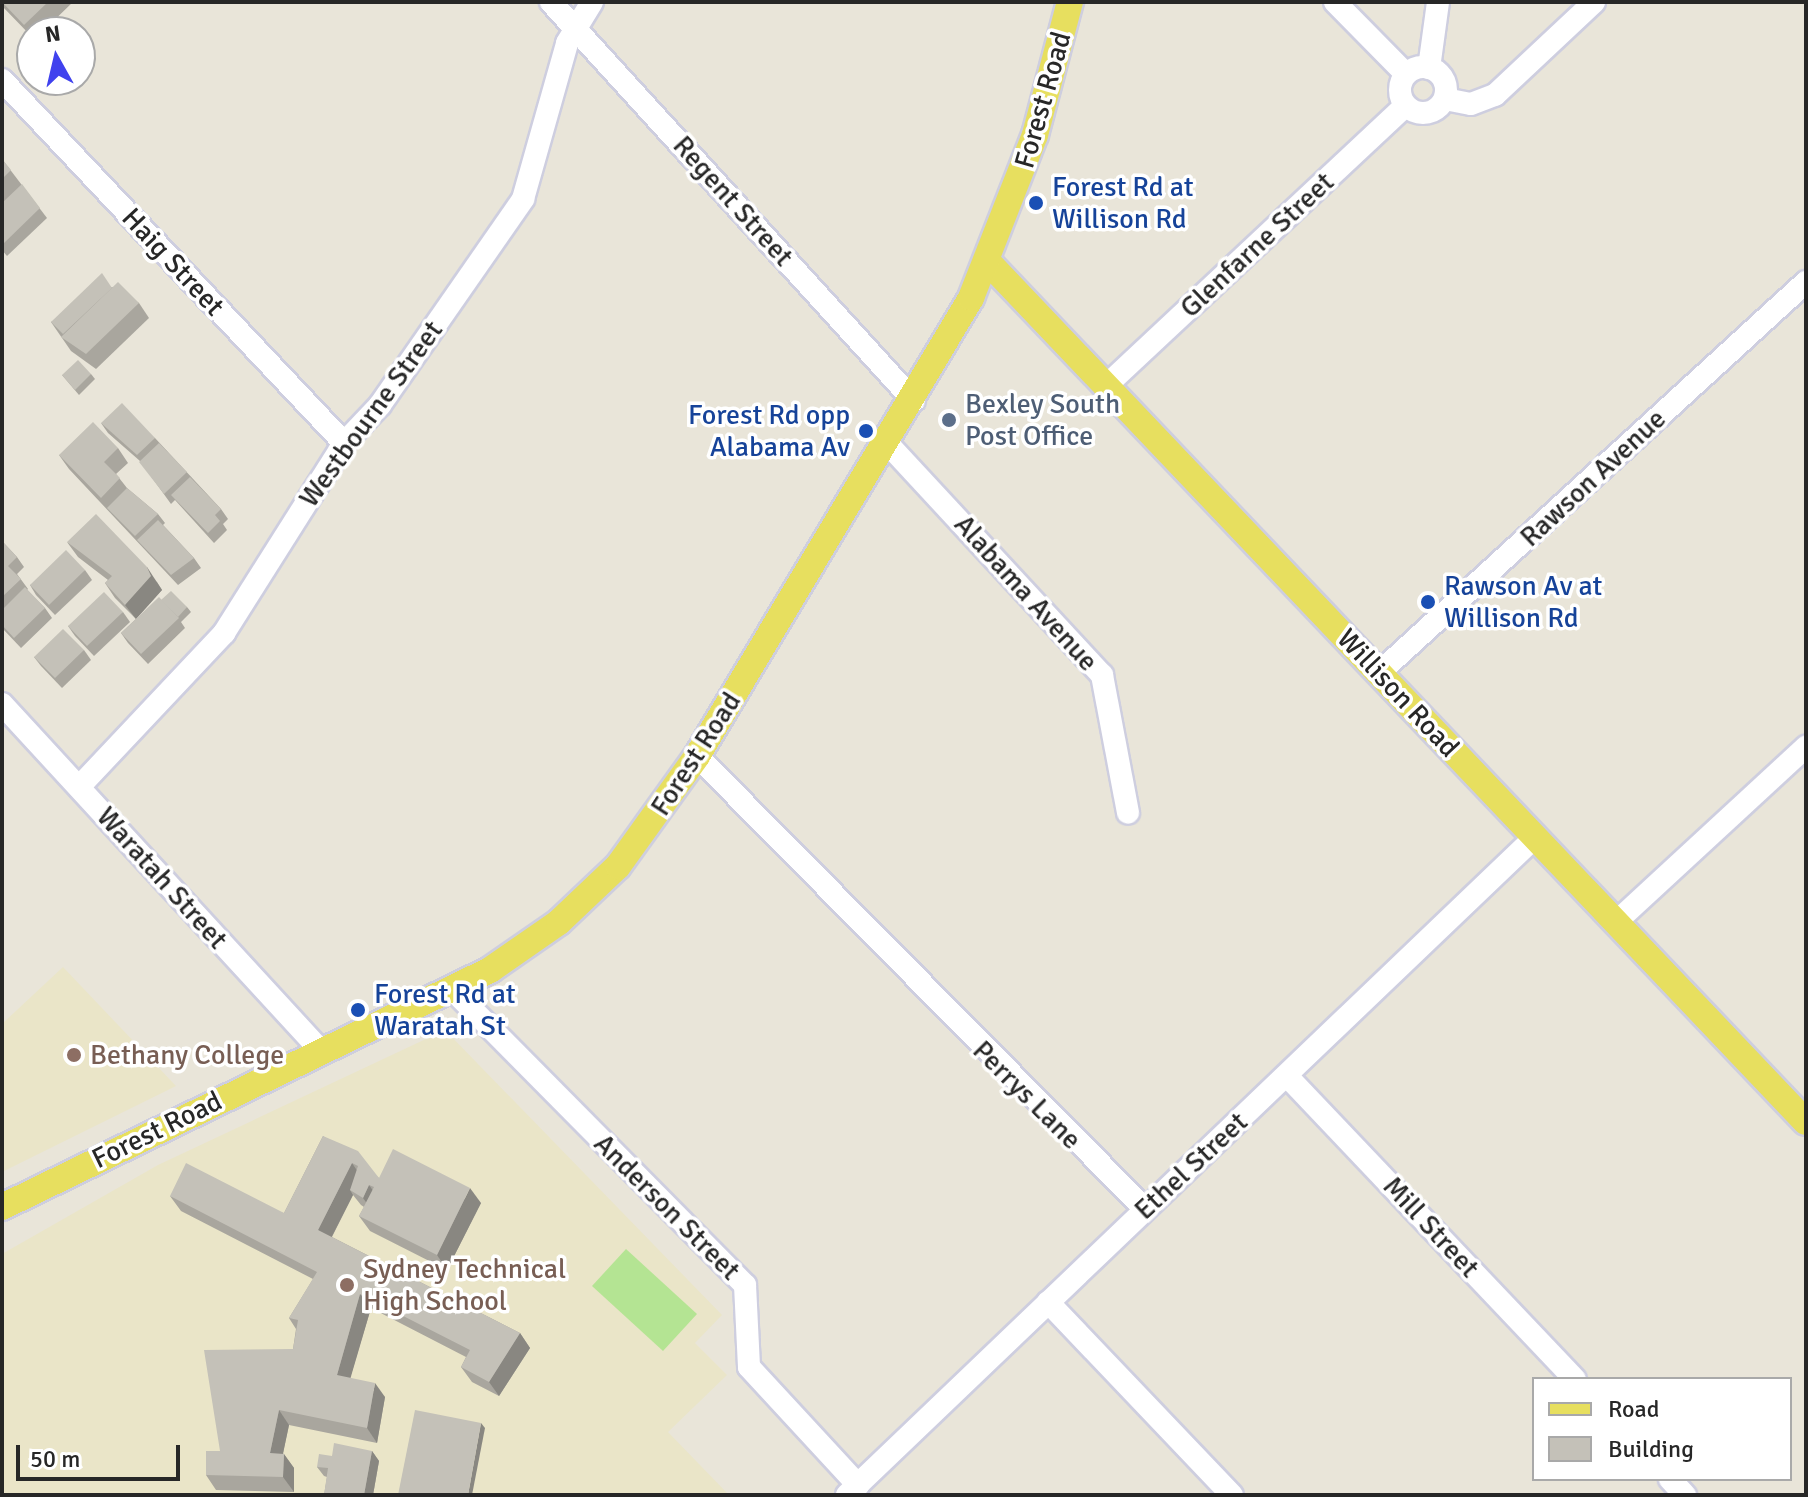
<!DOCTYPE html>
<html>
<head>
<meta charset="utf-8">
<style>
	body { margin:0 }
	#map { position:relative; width:1808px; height:1497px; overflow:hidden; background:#e9e5d9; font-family:Signika,sans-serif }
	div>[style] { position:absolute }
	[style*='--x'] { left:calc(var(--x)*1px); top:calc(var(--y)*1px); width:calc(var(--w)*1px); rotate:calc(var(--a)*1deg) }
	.education>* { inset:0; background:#eae5c8 }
	.pitch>* { inset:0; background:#b4e493 }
	.roads { filter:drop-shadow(2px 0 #cecedf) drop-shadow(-2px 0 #cecedf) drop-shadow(0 2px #cecedf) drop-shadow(0 -2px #cecedf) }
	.minor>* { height:22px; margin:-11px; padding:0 11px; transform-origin:11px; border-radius:11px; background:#fff }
	.minor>.ring { margin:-11px; padding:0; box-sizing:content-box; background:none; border:22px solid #fff; border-radius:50% }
	.major>* { height:26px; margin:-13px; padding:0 13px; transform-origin:13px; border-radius:13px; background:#e7df5f }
	.wall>* { inset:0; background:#a9a69e }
	.shaded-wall>* { inset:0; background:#898781 }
	.building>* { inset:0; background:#c4c1b8 }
	.dots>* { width:22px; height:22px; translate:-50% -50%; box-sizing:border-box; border:4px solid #fff; border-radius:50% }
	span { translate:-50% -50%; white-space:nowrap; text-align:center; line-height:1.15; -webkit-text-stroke:7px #fff; paint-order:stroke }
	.street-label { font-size:28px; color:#272727 }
	.transit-label { font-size:28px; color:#164399 }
	.left { translate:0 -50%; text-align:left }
	.right { translate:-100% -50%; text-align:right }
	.service-label { font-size:28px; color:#4e5e75 }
	.education-label { font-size:28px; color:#785e54 }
	.frame { position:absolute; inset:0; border:4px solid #272727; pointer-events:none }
	.legend { position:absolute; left:1532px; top:1377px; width:260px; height:104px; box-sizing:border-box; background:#fff; border:2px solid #a9a9a9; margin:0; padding:10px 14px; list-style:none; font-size:24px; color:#272727 }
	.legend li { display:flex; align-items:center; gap:16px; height:40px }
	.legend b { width:40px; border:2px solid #a9a9a9 }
	.north { position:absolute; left:16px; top:16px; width:80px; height:80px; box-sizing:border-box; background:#fff; border:2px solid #a9a9a9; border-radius:50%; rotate:352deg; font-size:22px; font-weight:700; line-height:32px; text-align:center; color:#272727 }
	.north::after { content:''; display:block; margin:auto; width:28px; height:36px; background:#4042ee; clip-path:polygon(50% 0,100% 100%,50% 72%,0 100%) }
	.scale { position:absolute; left:16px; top:1445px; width:164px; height:36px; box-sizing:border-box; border:4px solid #272727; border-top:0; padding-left:10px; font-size:24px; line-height:28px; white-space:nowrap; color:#272727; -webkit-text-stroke:6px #fff; paint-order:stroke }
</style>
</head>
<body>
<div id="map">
	<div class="education">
		<i style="clip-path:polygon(63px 967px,176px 1086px,2px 1172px,2px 1024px)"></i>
		<i style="clip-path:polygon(445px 1030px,722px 1315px,695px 1343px,727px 1375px,668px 1432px,729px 1495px,2px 1495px,2px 1254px,158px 1165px)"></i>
	</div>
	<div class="pitch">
		<i style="clip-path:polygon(626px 1249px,697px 1314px,663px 1351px,592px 1286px)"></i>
	</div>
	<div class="roads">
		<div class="minor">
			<i style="--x:551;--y:2;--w:539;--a:47.7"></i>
			<i style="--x:1335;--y:2;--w:101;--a:45.4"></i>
			<i class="ring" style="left:1400px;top:67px;width:24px;height:24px"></i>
			<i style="--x:1429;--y:68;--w:67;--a:-82.2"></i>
			<i style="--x:2;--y:80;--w:499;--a:46.7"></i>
			<i style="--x:1445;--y:99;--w:26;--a:11"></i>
			<i style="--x:1471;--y:104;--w:26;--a:-21"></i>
			<i style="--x:1495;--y:95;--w:136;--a:-43.2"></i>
			<i style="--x:1108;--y:384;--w:407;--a:-43.1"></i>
			<i style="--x:888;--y:444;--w:315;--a:47.2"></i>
			<i style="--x:1102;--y:675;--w:140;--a:79.3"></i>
			<i style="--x:1379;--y:673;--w:579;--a:-42.48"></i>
			<i style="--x:2;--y:704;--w:473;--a:47.4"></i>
			<i style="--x:697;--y:756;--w:637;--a:45.32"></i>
			<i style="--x:79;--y:787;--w:212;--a:-46.7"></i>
			<i style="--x:224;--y:633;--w:225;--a:-57.7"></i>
			<i style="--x:344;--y:443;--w:52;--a:-46.5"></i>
			<i style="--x:380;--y:405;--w:251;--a:-55.2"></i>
			<i style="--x:523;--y:199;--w:162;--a:-74.2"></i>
			<i style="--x:567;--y:43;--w:48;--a:-58.6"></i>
			<i style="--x:1615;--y:923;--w:260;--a:-42.7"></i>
			<i style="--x:453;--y:990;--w:415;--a:45.3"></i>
			<i style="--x:745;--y:1285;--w:82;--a:87.2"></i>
			<i style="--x:749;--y:1367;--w:161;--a:47.3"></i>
			<i style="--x:1287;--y:1076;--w:418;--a:46.5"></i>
			<i style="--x:1048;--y:1302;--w:267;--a:46.4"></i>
			<i style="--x:1670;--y:1479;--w:22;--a:47"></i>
			<i style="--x:847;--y:1495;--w:951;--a:-43.72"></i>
		</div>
		<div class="major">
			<i style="--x:989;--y:263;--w:1185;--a:46.44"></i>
			<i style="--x:2;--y:1207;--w:543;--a:-25.9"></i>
			<i style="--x:490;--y:970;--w:84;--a:-34.8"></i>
			<i style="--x:559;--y:922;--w:81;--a:-43.5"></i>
			<i style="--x:618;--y:866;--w:135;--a:-54.3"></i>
			<i style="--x:697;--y:756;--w:534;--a:-59.11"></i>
			<i style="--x:971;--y:298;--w:175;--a:-68.6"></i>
			<i style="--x:1035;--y:135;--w:138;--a:-75.3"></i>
		</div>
	</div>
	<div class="wall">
		<i style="clip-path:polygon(2px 2px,73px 2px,42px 32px,32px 32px,32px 37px,2px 6px)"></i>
		<i style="clip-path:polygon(2px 159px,47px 218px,7px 256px,2px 250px)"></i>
		<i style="clip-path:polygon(112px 287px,139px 303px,149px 318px,96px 369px,71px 351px,51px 322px)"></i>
		<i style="clip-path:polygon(91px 374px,95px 379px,79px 395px,62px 375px)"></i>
		<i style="clip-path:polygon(101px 423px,155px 438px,221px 509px,228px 519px,223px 524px,227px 530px,214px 543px,175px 500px,171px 504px,140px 461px,108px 433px)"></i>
		<i style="clip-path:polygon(118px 448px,128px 463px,116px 474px,127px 488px,158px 514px,165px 523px,163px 525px,194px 558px,201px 568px,178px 585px,69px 469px,59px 455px)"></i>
		<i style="clip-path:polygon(2px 541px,17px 557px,24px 567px,17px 574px,28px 589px,27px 590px,45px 608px,52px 618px,21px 648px,2px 628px)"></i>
		<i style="clip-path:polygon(67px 542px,157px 582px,162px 590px,136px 619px,161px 600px,187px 607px,191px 612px,181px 622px,185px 628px,148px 664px,128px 643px,121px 633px,136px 619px,115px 598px,105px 583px,108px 580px,78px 557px)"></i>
		<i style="clip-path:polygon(85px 570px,92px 580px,55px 615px,36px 595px,30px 585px)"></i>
		<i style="clip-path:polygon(123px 612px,130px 622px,94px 656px,75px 636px,68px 626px)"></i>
		<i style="clip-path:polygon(84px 650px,91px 660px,62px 688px,41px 666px,34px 657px)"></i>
		<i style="clip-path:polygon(323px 1136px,379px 1178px,481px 1203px,447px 1270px,370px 1231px,359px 1216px,364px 1207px,361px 1205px,353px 1195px,332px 1237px,520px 1333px,530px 1348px,499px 1396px,472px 1382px,461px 1367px,466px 1357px,371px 1308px,350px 1378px,385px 1397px,377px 1443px,289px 1425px,283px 1453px,294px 1468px,294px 1492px,216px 1490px,206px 1475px,220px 1451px,293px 1349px,296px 1329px,289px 1318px,313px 1279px,181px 1211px,170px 1196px,284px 1213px)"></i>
		<i style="clip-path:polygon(372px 1451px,379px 1461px,373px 1495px,324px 1495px,327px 1477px,324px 1476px,317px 1467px,332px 1456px)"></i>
	</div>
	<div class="shaded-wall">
		<i style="clip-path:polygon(147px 567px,162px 590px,136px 619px,125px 605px)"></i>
		<i style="clip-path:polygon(352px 1163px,362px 1178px,350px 1190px,353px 1195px,328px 1244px,318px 1230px)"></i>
		<i style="clip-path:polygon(369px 1185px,379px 1199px,373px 1212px,363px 1198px)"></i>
		<i style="clip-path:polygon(470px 1188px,481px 1203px,447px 1270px,437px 1255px)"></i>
		<i style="clip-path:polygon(360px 1294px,371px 1308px,347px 1390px,337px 1375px)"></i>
		<i style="clip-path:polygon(520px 1333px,530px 1348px,499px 1396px,489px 1382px)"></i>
		<i style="clip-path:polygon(375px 1383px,385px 1397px,377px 1443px,367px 1428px)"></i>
		<i style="clip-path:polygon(279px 1410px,289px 1425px,280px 1468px,270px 1453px)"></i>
		<i style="clip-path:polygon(481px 1423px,485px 1428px,472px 1495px,468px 1495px)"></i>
		<i style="clip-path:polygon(372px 1451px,379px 1461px,373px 1495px,364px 1495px)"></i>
		<i style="clip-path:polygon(284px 1454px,294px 1468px,294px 1492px,283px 1477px)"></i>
	</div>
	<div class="building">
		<i style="clip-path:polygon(2px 2px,48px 2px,24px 25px)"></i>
		<i style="clip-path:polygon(2px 159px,11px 170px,2px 179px)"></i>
		<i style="clip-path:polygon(22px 184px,40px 208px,2px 245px,2px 203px)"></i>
		<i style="clip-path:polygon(102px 273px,112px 288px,63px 334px,51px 322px)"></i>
		<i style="clip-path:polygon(118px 282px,139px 303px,86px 354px,61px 337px)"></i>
		<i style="clip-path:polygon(78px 360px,91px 374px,75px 390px,62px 375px)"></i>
		<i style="clip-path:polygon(122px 403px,155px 438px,137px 455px,101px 423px)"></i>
		<i style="clip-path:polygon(93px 422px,118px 448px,104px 462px,120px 478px,101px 498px,59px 455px)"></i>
		<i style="clip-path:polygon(159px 443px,187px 472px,164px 494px,139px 462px)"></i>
		<i style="clip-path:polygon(190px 477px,221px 509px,215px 515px,220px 521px,208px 533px,171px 495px)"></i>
		<i style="clip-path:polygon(127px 488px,158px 514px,135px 536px,107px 508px)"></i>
		<i style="clip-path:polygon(96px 514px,147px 567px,151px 576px,125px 605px,105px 583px,112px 576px,67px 542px)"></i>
		<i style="clip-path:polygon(158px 520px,194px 558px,171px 575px,137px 540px)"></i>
		<i style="clip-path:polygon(2px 541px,17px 557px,8px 566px,21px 579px,2px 597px)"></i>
		<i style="clip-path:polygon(66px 550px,85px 570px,49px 605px,30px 585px)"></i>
		<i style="clip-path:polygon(25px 587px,45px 608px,14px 638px,2px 625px,2px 610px)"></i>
		<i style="clip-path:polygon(171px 591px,187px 607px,178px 617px,161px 600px)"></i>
		<i style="clip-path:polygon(104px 592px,123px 612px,87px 646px,68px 626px)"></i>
		<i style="clip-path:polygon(159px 597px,179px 618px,141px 654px,121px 633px)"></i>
		<i style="clip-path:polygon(63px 629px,84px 650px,55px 678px,34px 657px)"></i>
		<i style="clip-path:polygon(323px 1136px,358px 1151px,379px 1178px,393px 1149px,470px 1188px,437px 1255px,359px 1216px,374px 1187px,369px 1185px,363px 1198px,350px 1190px,358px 1166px,352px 1163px,318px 1230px,520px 1333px,489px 1382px,461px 1367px,470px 1350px,360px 1294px,337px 1375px,375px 1383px,367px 1428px,279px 1410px,270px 1453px,284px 1454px,283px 1477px,206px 1475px,206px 1451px,220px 1451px,204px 1350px,293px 1349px,298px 1320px,289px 1318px,317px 1272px,170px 1196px,186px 1163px,284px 1213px)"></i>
		<i style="clip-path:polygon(415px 1410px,481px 1423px,468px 1495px,398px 1495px)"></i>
		<i style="clip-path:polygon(334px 1443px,372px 1451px,364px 1495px,324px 1495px,328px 1468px,317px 1467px,319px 1454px,332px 1456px)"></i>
	</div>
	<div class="dots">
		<i style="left:1036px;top:203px;background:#1a4fb4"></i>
		<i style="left:949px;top:420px;background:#5c6f8a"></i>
		<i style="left:866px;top:431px;background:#1a4fb4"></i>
		<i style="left:1428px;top:602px;background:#1a4fb4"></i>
		<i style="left:358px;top:1010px;background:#1a4fb4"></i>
		<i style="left:74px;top:1055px;background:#8d6e63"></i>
		<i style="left:347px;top:1285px;background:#8d6e63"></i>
	</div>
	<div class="street-label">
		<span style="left:1043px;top:100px;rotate:-74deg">Forest Road</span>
		<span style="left:733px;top:201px;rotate:48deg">Regent Street</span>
		<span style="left:1257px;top:245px;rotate:-43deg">Glenfarne Street</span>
		<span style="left:173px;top:262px;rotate:47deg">Haig Street</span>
		<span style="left:371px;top:414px;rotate:-54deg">Westbourne Street</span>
		<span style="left:1593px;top:478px;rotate:-43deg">Rawson Avenue</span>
		<span style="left:1026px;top:593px;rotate:48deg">Alabama Avenue</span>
		<span style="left:1398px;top:693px;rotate:47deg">Willison Road</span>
		<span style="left:696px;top:754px;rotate:-57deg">Forest Road</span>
		<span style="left:162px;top:878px;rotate:48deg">Waratah Street</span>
		<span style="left:1027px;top:1095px;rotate:45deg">Perrys Lane</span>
		<span style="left:157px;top:1130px;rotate:-26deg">Forest Road</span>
		<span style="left:1191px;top:1166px;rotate:-43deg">Ethel Street</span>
		<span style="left:667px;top:1207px;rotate:45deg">Anderson Street</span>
		<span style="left:1431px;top:1227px;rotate:47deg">Mill Street</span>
	</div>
	<div class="transit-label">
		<span class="left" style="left:1052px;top:203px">Forest Rd at<br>Willison Rd</span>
		<span class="right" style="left:850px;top:431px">Forest Rd opp<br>Alabama Av</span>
		<span class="left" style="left:1444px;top:602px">Rawson Av at<br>Willison Rd</span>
		<span class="left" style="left:374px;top:1010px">Forest Rd at<br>Waratah St</span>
	</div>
	<div class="service-label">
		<span class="left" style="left:965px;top:420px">Bexley South<br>Post Office</span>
	</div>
	<div class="education-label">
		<span class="left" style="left:90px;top:1055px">Bethany College</span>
		<span class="left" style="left:363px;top:1285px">Sydney Technical<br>High School</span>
	</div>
	<div class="frame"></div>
	<ul class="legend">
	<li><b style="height:10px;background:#e7df5f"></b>Road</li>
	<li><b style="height:22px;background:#c4c1b8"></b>Building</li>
	</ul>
	<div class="north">N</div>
	<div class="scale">50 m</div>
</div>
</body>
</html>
